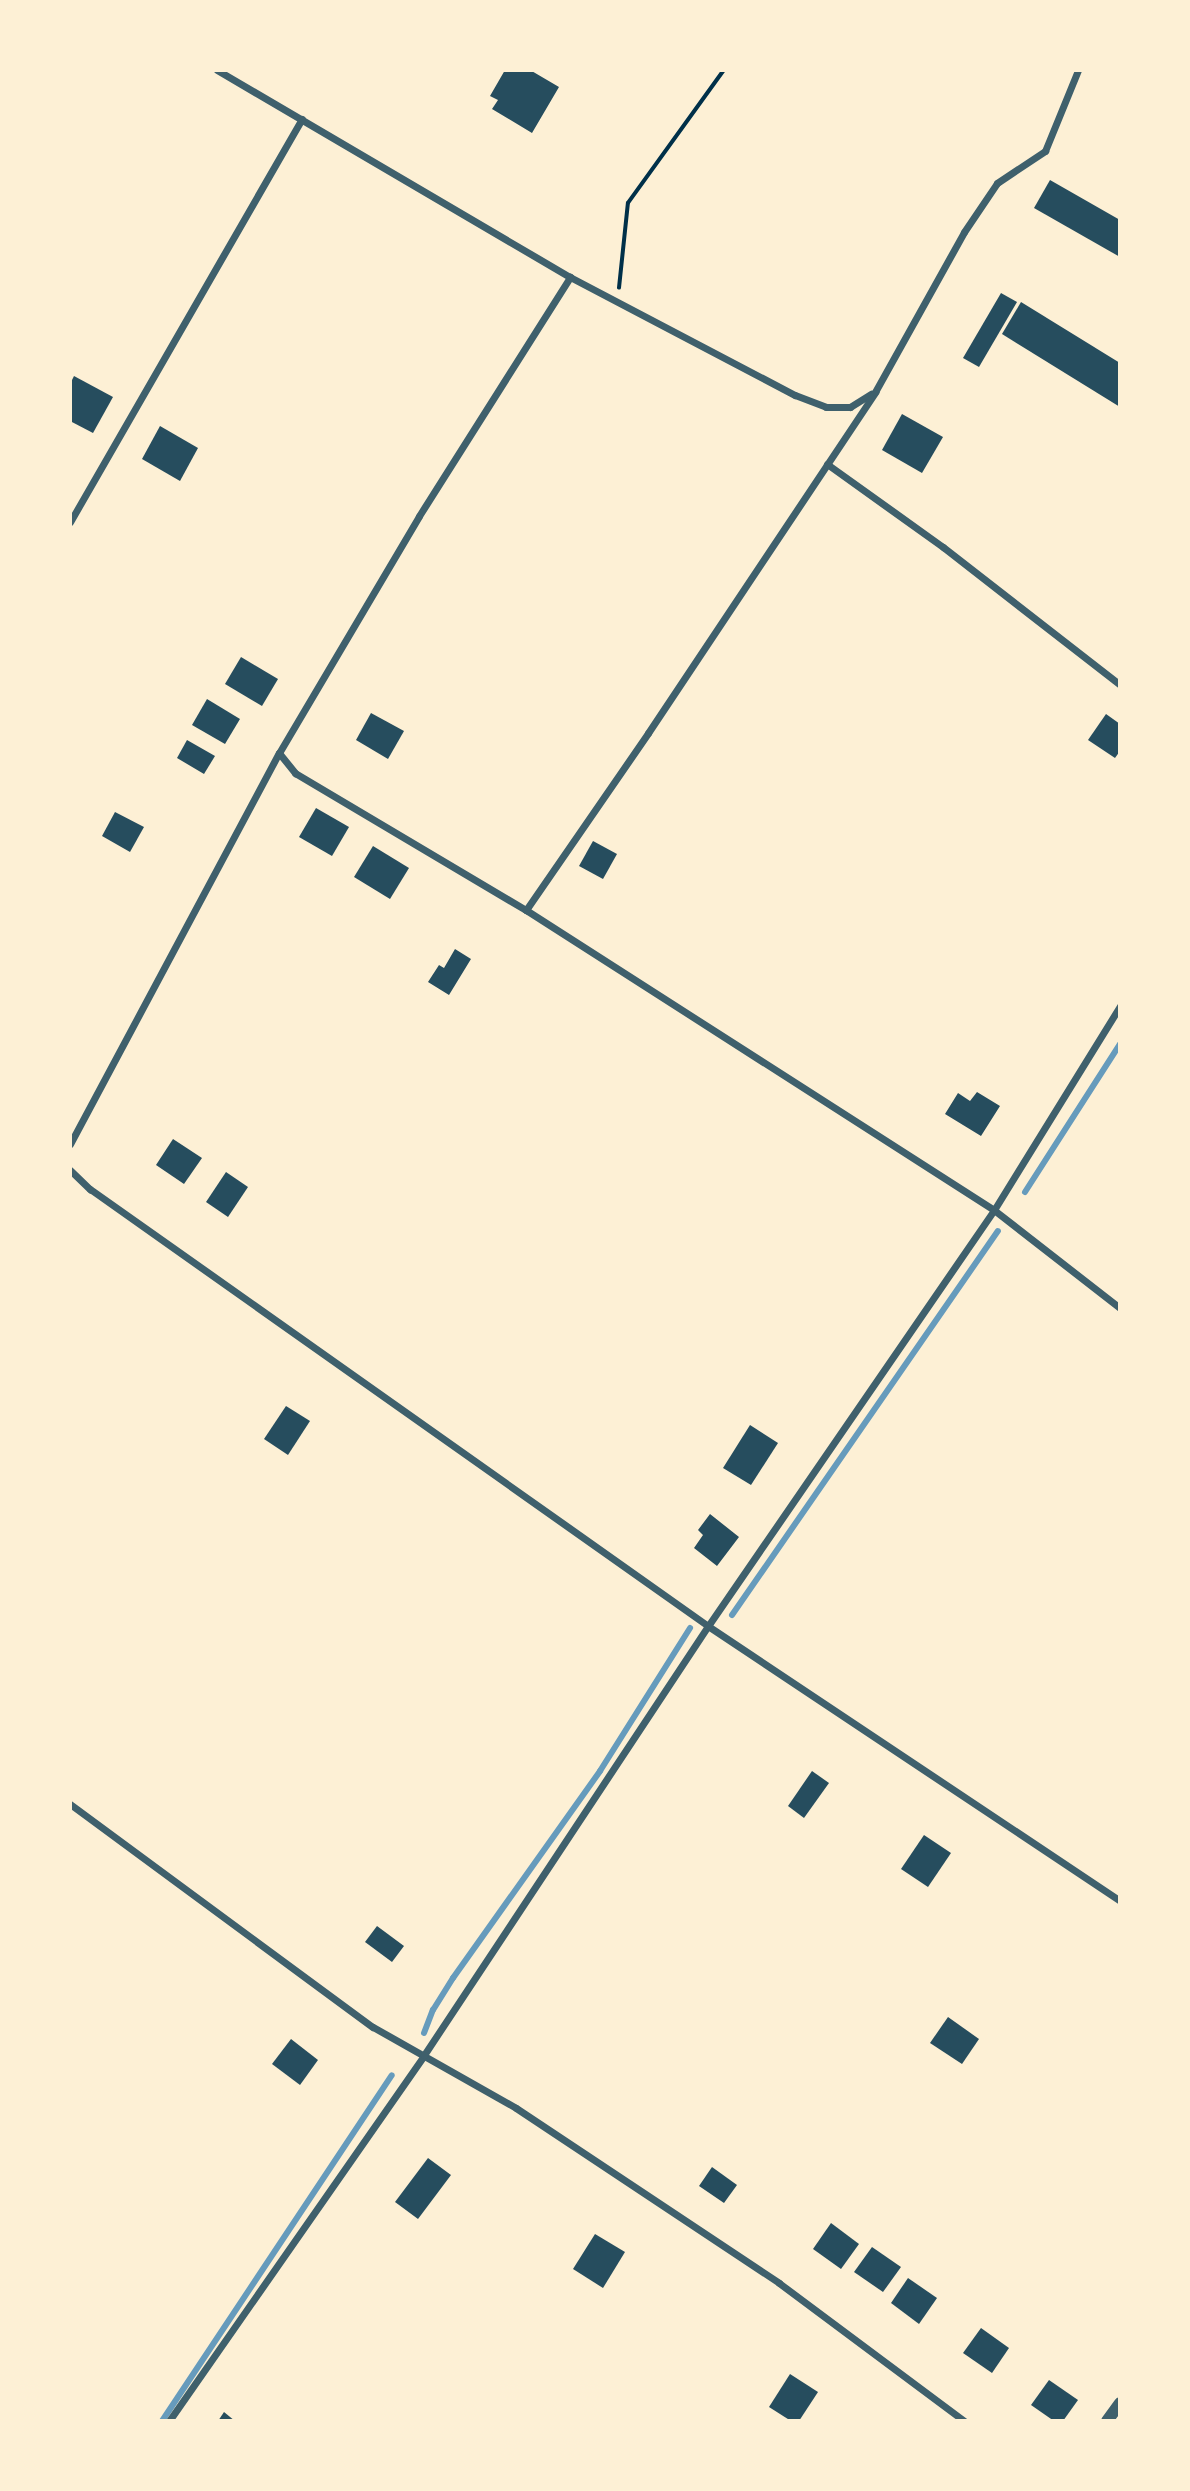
<!DOCTYPE html>
<html>
<head>
<meta charset="utf-8">
<style>
	body { margin:0 }
	#map { position:relative; width:1190px; height:2491px; overflow:hidden; background:#fdf0d5; font-family:"Fira Sans Condensed",sans-serif }
	div>[style] { position:absolute }
	[style*='--x'] { left:calc(var(--x)*1px); top:calc(var(--y)*1px); width:calc(var(--w)*1px); rotate:calc(var(--a)*1deg) }
	.stream>* { height:6px; margin:-3px; padding:0 3px; transform-origin:3px; border-radius:3px; background:#669bbc }
	.building>* { inset:0; background:#264d5e }
	.path>* { height:3.5px; margin:-1.75px; padding:0 1.75px; transform-origin:1.75px; border-radius:1.75px; background:#003049 }
	.minor>* { height:7px; margin:-3.5px; padding:0 3.5px; transform-origin:3.5px; border-radius:3.5px; background:#3f606c }
	.tertiary>* { height:12px; margin:-6px; padding:0 6px; transform-origin:6px; border-radius:6px; background:#3f606c }
	span { translate:-50% -50%; white-space:nowrap; text-align:center; line-height:1.15; -webkit-text-stroke:6px #fdf0d5; paint-order:stroke }
	.frame { position:absolute; inset:0; border:72px solid #fdf0d5; pointer-events:none }
</style>
</head>
<body>
<div id="map">
	<div class="stream">
		<i style="--x:1025;--y:1192;--w:176;--a:-57.3"></i>
		<i style="--x:732;--y:1615;--w:467;--a:-55.3"></i>
		<i style="--x:424;--y:2033;--w:25;--a:-69"></i>
		<i style="--x:433;--y:2010;--w:38;--a:-58"></i>
		<i style="--x:453;--y:1978;--w:254;--a:-54.6"></i>
		<i style="--x:600;--y:1771;--w:169;--a:-57.8"></i>
		<i style="--x:162;--y:2421;--w:415;--a:-56.4"></i>
	</div>
	<div class="building">
		<i style="clip-path:polygon(505px 70px,530px 70px,559px 87px,532px 133px,492px 109px,498px 100px,490px 96px)"></i>
		<i style="clip-path:polygon(1050px 180px,1120px 220px,1120px 257px,1034px 208px)"></i>
		<i style="clip-path:polygon(1001px 293px,1017px 302px,979px 367px,963px 358px)"></i>
		<i style="clip-path:polygon(1021px 302px,1120px 363px,1120px 407px,1002px 334px)"></i>
		<i style="clip-path:polygon(74px 376px,113px 397px,93px 433px,70px 421px,70px 384px)"></i>
		<i style="clip-path:polygon(902px 414px,943px 437px,922px 473px,882px 450px)"></i>
		<i style="clip-path:polygon(160px 426px,198px 448px,180px 481px,142px 459px)"></i>
		<i style="clip-path:polygon(241px 657px,278px 679px,262px 706px,225px 684px)"></i>
		<i style="clip-path:polygon(207px 699px,240px 719px,225px 744px,192px 725px)"></i>
		<i style="clip-path:polygon(371px 713px,404px 731px,388px 759px,356px 740px)"></i>
		<i style="clip-path:polygon(1106px 714px,1120px 724px,1120px 751px,1115px 758px,1088px 740px)"></i>
		<i style="clip-path:polygon(187px 740px,215px 756px,204px 774px,177px 758px)"></i>
		<i style="clip-path:polygon(316px 808px,349px 827px,332px 856px,299px 837px)"></i>
		<i style="clip-path:polygon(115px 812px,144px 827px,130px 852px,102px 836px)"></i>
		<i style="clip-path:polygon(593px 841px,617px 854px,603px 879px,579px 866px)"></i>
		<i style="clip-path:polygon(373px 846px,409px 868px,390px 899px,354px 877px)"></i>
		<i style="clip-path:polygon(455px 949px,471px 959px,449px 995px,428px 982px,439px 965px,444px 968px)"></i>
		<i style="clip-path:polygon(977px 1092px,1000px 1106px,981px 1136px,945px 1114px,958px 1093px,970px 1101px)"></i>
		<i style="clip-path:polygon(173px 1139px,202px 1158px,184px 1184px,156px 1165px)"></i>
		<i style="clip-path:polygon(226px 1172px,248px 1187px,228px 1217px,206px 1202px)"></i>
		<i style="clip-path:polygon(286px 1406px,310px 1421px,288px 1455px,264px 1439px)"></i>
		<i style="clip-path:polygon(750px 1425px,778px 1443px,751px 1485px,723px 1468px)"></i>
		<i style="clip-path:polygon(710px 1514px,739px 1537px,717px 1566px,694px 1548px,703px 1535px,698px 1530px)"></i>
		<i style="clip-path:polygon(812px 1771px,829px 1783px,804px 1818px,788px 1806px)"></i>
		<i style="clip-path:polygon(924px 1835px,951px 1853px,928px 1887px,901px 1869px)"></i>
		<i style="clip-path:polygon(377px 1926px,404px 1946px,392px 1962px,365px 1942px)"></i>
		<i style="clip-path:polygon(948px 2017px,979px 2039px,962px 2064px,930px 2043px)"></i>
		<i style="clip-path:polygon(291px 2039px,318px 2060px,300px 2085px,272px 2064px)"></i>
		<i style="clip-path:polygon(428px 2158px,451px 2175px,418px 2219px,395px 2202px)"></i>
		<i style="clip-path:polygon(712px 2167px,737px 2185px,724px 2203px,699px 2186px)"></i>
		<i style="clip-path:polygon(831px 2223px,859px 2244px,841px 2269px,813px 2249px)"></i>
		<i style="clip-path:polygon(595px 2234px,625px 2252px,603px 2288px,573px 2269px)"></i>
		<i style="clip-path:polygon(872px 2247px,901px 2267px,883px 2292px,854px 2272px)"></i>
		<i style="clip-path:polygon(908px 2278px,937px 2298px,919px 2324px,891px 2303px)"></i>
		<i style="clip-path:polygon(981px 2328px,1009px 2348px,992px 2373px,963px 2353px)"></i>
		<i style="clip-path:polygon(790px 2374px,818px 2392px,799px 2421px,791px 2421px,769px 2407px)"></i>
		<i style="clip-path:polygon(1049px 2380px,1078px 2400px,1063px 2421px,1054px 2421px,1031px 2405px)"></i>
		<i style="clip-path:polygon(224px 2412px,235px 2421px,218px 2421px)"></i>
	</div>
	<div class="path">
		<i style="--x:619;--y:288;--w:85;--a:-84"></i>
		<i style="--x:628;--y:203;--w:164;--a:-54.2"></i>
	</div>
	<div class="minor">
		<i style="--x:217;--y:70;--w:409;--a:30.4"></i>
		<i style="--x:570;--y:277;--w:254;--a:27.7"></i>
		<i style="--x:795;--y:395;--w:33;--a:21"></i>
		<i style="--x:826;--y:407;--w:24;--a:0"></i>
		<i style="--x:850;--y:407;--w:25;--a:-32"></i>
		<i style="--x:827;--y:464;--w:143;--a:35.6"></i>
		<i style="--x:943;--y:547;--w:224;--a:37.9"></i>
		<i style="--x:70;--y:522;--w:465;--a:-60.1"></i>
		<i style="--x:279;--y:753;--w:26;--a:51"></i>
		<i style="--x:295;--y:773;--w:269;--a:30.7"></i>
		<i style="--x:526;--y:910;--w:556;--a:32.66"></i>
		<i style="--x:994;--y:1210;--w:160;--a:37.9"></i>
		<i style="--x:526;--y:910;--w:215;--a:-55.4"></i>
		<i style="--x:648;--y:733;--w:410;--a:-56.3"></i>
		<i style="--x:875;--y:392;--w:183;--a:-60.9"></i>
		<i style="--x:964;--y:232;--w:59;--a:-56"></i>
		<i style="--x:997;--y:183;--w:58;--a:-33.7"></i>
		<i style="--x:1045;--y:151;--w:87;--a:-67.8"></i>
		<i style="--x:70;--y:1144;--w:443;--a:-61.9"></i>
		<i style="--x:279;--y:753;--w:275;--a:-59.4"></i>
		<i style="--x:419;--y:516;--w:283;--a:-57.7"></i>
		<i style="--x:70;--y:1170;--w:28;--a:44"></i>
		<i style="--x:90;--y:1189;--w:757;--a:35.26"></i>
		<i style="--x:708;--y:1626;--w:495;--a:33.7"></i>
		<i style="--x:70;--y:1804;--w:376;--a:36.4"></i>
		<i style="--x:373;--y:2027;--w:164;--a:29.5"></i>
		<i style="--x:516;--y:2108;--w:316;--a:33.6"></i>
		<i style="--x:779;--y:2283;--w:231;--a:36.7"></i>
		<i style="--x:169;--y:2421;--w:446;--a:-55.1"></i>
		<i style="--x:424;--y:2055;--w:514;--a:-56.5"></i>
		<i style="--x:708;--y:1626;--w:505;--a:-55.49"></i>
		<i style="--x:994;--y:1210;--w:240;--a:-58.3"></i>
	</div>
	<div class="tertiary">
		<i style="--x:1107;--y:2421;--w:22;--a:-54"></i>
	</div>
	<div class="frame"></div>
</div>
</body>
</html>
